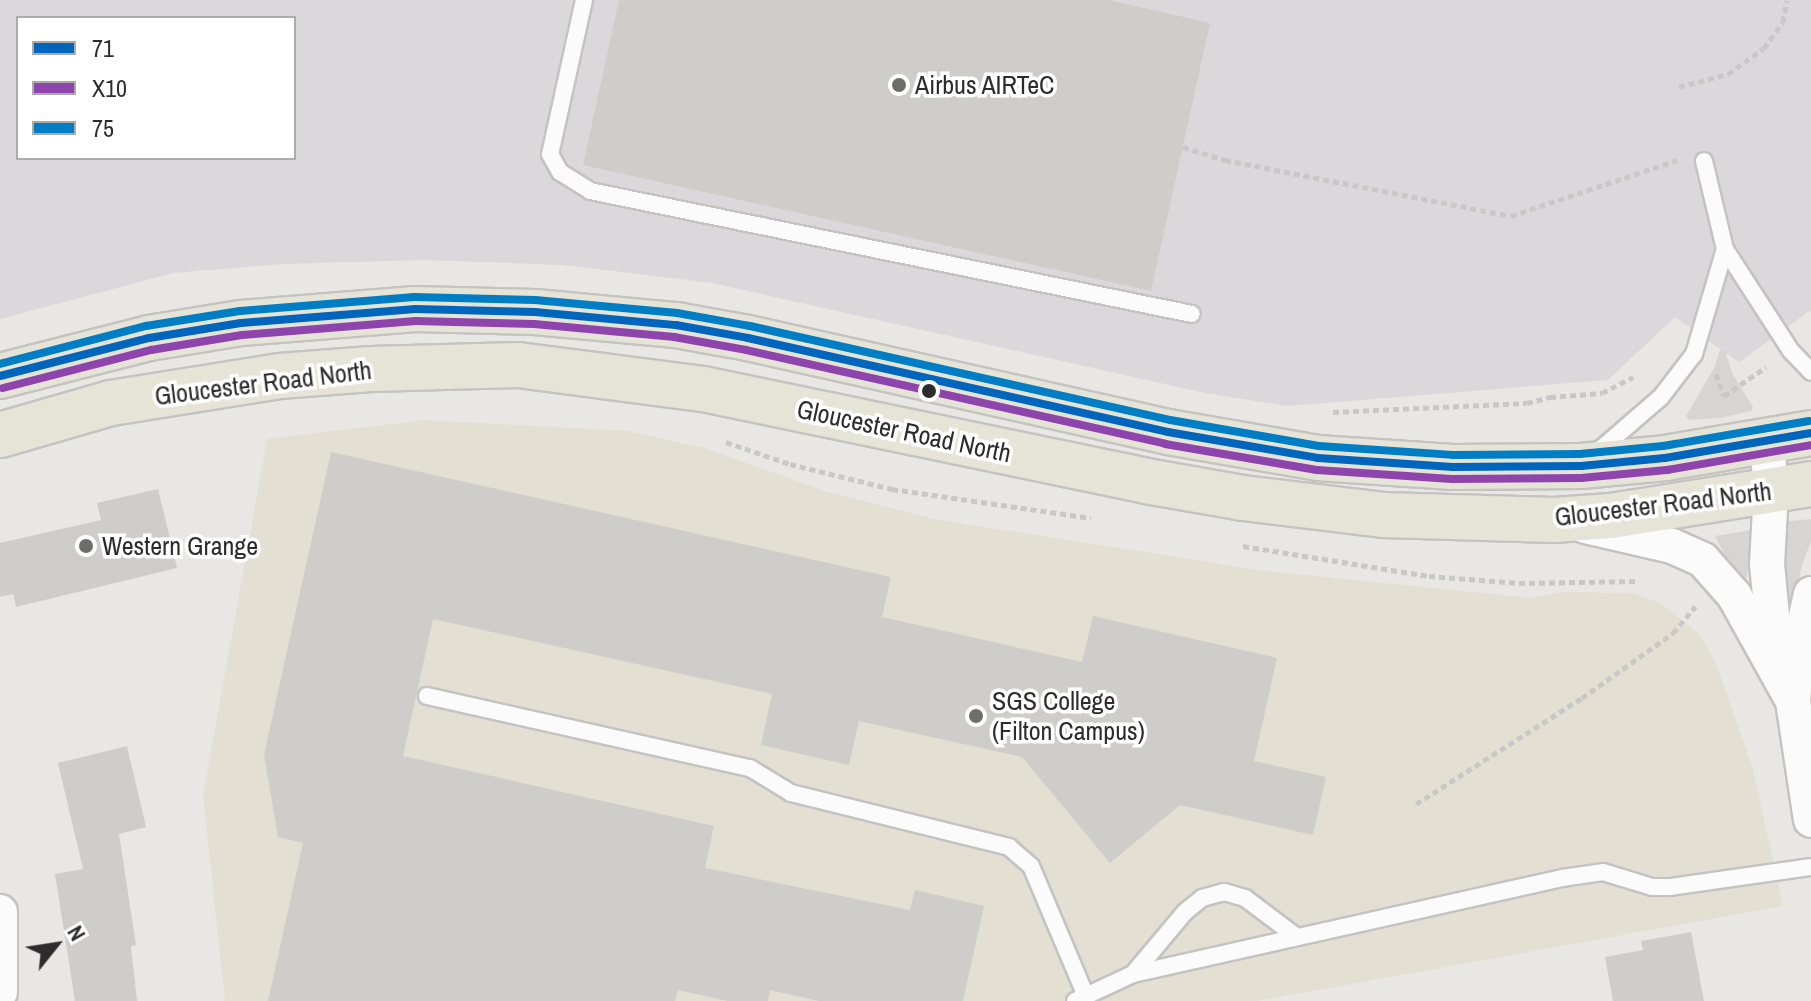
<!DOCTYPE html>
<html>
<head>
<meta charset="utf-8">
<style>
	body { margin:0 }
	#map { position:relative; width:1811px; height:1001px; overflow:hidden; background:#e9e7e3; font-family:"Archivo Narrow",sans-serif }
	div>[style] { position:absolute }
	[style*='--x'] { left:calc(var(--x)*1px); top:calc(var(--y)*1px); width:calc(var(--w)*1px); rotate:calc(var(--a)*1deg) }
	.industrial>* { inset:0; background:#dad8da }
	.education>* { inset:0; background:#e3dfd2 }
	.plaza>* { inset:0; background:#d7d5d1 }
	.building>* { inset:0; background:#cecdc9 }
	.path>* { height:5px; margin-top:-2.5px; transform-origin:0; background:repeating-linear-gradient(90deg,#c8c8c7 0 6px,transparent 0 10px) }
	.roads { filter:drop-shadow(2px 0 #c4c3c2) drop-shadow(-2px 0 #c4c3c2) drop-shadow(0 2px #c4c3c2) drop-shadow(0 -2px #c4c3c2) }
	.lane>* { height:16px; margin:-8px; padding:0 8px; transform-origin:8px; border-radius:8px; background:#fcfbfb }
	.street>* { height:34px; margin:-17px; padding:0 17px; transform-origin:17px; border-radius:17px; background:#fcfbfb }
	.primary>* { height:44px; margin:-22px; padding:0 22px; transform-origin:22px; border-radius:22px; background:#e6e4d7 }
	.bus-1>* { height:8px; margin:-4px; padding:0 4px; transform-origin:4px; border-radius:4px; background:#0065bd }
	.bus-2>* { height:8px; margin:-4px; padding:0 4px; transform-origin:4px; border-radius:4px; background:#8e44ad }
	.bus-3>* { height:8px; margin:-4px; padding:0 4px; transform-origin:4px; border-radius:4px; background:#007ec5 }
	.dots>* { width:22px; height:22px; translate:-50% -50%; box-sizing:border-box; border:4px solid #fff; border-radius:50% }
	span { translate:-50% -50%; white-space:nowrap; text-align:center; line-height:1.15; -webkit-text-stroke:7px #fff; paint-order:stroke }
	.poi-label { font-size:26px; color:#2c2c2c }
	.left { translate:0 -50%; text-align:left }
	.street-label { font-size:26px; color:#2c2c2c }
	.legend { position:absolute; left:16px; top:16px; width:280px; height:144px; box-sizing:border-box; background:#fff; border:2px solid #ababab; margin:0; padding:10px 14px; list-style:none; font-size:24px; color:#2c2c2c }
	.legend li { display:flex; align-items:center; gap:16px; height:40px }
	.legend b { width:40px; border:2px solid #ababab }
	.north { position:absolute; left:16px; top:905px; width:80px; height:80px; -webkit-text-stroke:6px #fff; paint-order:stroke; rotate:60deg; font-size:22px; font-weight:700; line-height:32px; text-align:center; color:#2c2c2c }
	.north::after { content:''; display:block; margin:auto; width:28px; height:36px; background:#2c2c2c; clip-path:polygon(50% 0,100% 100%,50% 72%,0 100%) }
</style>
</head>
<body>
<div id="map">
	<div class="industrial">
		<i style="clip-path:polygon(evenodd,0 0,1811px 0,1811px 310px,1739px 362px,1675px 317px,1608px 380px,1287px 406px,1205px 393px,712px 283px,564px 265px,424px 260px,283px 264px,173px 273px,0 319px,0 0,18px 18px,294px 18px,294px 158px,18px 158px,18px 18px)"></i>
	</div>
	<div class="education">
		<i style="clip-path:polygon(425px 420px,627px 431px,704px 448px,828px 492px,934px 519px,1266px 571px,1532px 598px,1565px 592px,1633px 593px,1660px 603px,1699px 634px,1716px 663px,1753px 770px,1783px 906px,1257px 1001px,225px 1001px,203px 796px,267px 439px)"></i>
	</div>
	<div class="plaza">
		<i style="clip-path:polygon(1720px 350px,1725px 350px,1732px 373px,1753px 407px,1751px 411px,1720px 418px,1689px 420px,1686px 416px,1714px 368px)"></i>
		<i style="clip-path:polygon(1811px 519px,1811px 541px,1801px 568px,1791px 627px,1776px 565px,1783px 522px)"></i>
		<i style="clip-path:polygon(1752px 530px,1749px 564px,1744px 591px,1715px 536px)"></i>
	</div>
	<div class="building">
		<i style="clip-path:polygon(619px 0,1108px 0,1210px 23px,1151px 291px,583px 165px)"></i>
		<i style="clip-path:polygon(331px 452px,891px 577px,882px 617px,1082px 662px,1093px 616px,1277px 658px,1254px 761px,1326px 777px,1313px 835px,1180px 805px,1110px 863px,1022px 757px,859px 721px,849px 765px,761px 745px,772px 694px,433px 619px,403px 756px,714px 826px,705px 868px,910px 910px,915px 890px,984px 906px,963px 1001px,819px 1001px,770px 990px,768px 1001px,728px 1001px,678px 990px,675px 1001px,268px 1001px,303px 843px,278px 837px,264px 755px)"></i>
		<i style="clip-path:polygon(158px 489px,177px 568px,16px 607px,13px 594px,0 597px,0 543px,101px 520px,97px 503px)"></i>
		<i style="clip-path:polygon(127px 746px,146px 827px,119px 834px,136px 945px,131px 946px,137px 1001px,75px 1001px,55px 874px,83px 869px,58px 763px)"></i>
		<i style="clip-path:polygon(1691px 932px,1704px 1001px,1613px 1001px,1605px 957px,1643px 950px,1641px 941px)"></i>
	</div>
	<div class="path">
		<i style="--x:1679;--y:87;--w:51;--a:-14.9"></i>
		<i style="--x:1728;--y:74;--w:44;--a:-35.8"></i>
		<i style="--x:1764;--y:48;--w:32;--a:-54"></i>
		<i style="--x:1783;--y:22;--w:22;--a:-80"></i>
		<i style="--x:1183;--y:147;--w:44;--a:17.2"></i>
		<i style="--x:1225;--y:160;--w:291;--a:11.1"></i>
		<i style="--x:1511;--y:216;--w:175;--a:-18.6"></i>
		<i style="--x:1716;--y:374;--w:23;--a:70"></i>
		<i style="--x:1724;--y:396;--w:51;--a:-34.6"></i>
		<i style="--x:1333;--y:412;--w:194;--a:-2.7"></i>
		<i style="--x:1527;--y:403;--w:24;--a:-15"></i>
		<i style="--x:1550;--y:397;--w:52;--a:-4.4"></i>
		<i style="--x:1602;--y:393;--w:35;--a:-27"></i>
		<i style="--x:726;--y:442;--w:68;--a:19"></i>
		<i style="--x:790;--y:464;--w:105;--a:13.8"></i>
		<i style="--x:892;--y:489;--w:201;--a:8.3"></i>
		<i style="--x:1243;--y:546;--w:188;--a:9.2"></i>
		<i style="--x:1429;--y:576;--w:90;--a:4.4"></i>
		<i style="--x:1519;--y:583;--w:119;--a:-1"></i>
		<i style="--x:1416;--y:804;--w:197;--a:-32.6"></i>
		<i style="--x:1582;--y:698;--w:112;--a:-35.5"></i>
		<i style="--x:1673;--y:633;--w:35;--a:-50"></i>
	</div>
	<div class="roads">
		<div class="lane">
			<i style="--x:584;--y:0;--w:158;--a:102.4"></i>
			<i style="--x:550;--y:154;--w:21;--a:61"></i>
			<i style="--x:560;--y:172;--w:36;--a:32"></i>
			<i style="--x:590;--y:191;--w:614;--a:11.55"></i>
			<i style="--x:1704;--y:161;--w:90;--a:76.6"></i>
			<i style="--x:1725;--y:249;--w:121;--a:57.1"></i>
			<i style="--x:1791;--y:351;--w:29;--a:46"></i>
			<i style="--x:1595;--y:454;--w:87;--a:-40.8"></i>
			<i style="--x:1661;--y:397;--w:54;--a:-52.5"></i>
			<i style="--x:1694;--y:354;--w:109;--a:-73.6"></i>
			<i style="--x:427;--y:696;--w:331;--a:12.6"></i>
			<i style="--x:750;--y:768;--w:48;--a:31.4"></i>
			<i style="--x:791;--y:793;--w:225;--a:13.9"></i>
			<i style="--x:1009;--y:847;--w:29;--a:41"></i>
			<i style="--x:1031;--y:866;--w:141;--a:67.1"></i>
			<i style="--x:1133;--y:974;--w:81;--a:-50"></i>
			<i style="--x:1185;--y:912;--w:22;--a:-39"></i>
			<i style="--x:1202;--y:898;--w:23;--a:-15"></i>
			<i style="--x:1224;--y:892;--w:22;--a:16"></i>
			<i style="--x:1245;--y:898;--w:65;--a:36.9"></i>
			<i style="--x:1075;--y:1001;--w:64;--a:-25"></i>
			<i style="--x:1133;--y:974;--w:440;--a:-12.6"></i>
			<i style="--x:1562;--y:878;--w:41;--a:-8.3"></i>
			<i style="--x:1603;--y:872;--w:51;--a:17"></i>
			<i style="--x:1652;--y:887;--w:18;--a:0"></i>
			<i style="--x:1670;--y:887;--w:142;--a:-8.1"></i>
		</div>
		<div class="street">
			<i style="--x:1767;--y:442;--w:49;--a:85.3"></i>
			<i style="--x:1771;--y:491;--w:73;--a:93.1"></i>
			<i style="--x:1767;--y:564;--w:93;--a:84.5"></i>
			<i style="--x:1585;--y:526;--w:89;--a:12.9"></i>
			<i style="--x:1672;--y:546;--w:34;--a:24"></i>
			<i style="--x:1703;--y:560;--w:47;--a:48.5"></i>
			<i style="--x:1734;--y:595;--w:121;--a:60.9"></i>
			<i style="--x:1811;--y:594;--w:65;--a:102.5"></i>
			<i style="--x:1797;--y:657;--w:44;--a:95.2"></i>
			<i style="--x:1793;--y:701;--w:120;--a:81.4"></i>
			<i style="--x:0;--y:912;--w:80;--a:90"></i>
		</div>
		<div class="primary">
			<i style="--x:0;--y:376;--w:154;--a:-14.3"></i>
			<i style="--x:149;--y:338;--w:93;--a:-9.3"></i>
			<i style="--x:241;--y:323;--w:175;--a:-4.6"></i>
			<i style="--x:415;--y:309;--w:120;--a:1.4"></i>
			<i style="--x:535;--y:312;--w:142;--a:5.3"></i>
			<i style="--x:676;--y:325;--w:73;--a:10.2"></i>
			<i style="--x:748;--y:338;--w:430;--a:12.6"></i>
			<i style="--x:1168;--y:432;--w:152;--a:9.8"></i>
			<i style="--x:1318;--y:458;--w:135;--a:3.8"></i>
			<i style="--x:1453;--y:467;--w:128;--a:-0.4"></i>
			<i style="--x:1581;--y:466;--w:84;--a:-5.4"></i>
			<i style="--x:1665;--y:458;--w:148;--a:-9.7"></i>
			<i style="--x:0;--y:435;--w:116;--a:-16.1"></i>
			<i style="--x:111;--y:403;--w:171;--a:-9.1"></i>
			<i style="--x:280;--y:376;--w:91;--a:-4.4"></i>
			<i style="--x:371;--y:369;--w:147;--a:-1.6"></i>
			<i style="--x:518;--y:365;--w:187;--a:7.4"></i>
			<i style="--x:703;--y:389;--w:452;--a:11.7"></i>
			<i style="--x:1146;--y:481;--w:98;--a:9.9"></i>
			<i style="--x:1243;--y:498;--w:141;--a:6.9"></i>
			<i style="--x:1383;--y:515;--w:171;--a:1.7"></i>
			<i style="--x:1554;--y:520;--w:57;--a:-4"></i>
			<i style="--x:1611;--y:516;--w:203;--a:-9.1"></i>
		</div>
	</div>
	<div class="bus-1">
		<i style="--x:0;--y:376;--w:154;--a:-14.3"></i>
		<i style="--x:149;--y:338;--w:93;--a:-9.3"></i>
		<i style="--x:241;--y:323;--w:175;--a:-4.6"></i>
		<i style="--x:415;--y:309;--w:120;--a:1.4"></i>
		<i style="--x:535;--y:312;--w:142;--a:5.3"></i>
		<i style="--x:676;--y:325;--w:73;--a:10.2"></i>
		<i style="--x:748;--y:338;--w:430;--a:12.6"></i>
		<i style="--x:1168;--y:432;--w:152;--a:9.8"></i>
		<i style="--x:1318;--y:458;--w:135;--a:3.8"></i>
		<i style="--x:1453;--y:467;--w:128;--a:-0.4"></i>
		<i style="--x:1581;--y:466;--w:84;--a:-5.4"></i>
		<i style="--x:1665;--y:458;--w:148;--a:-9.7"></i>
	</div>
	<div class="bus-2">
		<i style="--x:3;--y:388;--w:153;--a:-14.4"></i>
		<i style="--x:151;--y:350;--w:92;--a:-9.4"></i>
		<i style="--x:242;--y:335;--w:174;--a:-4.6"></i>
		<i style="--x:415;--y:321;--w:119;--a:1.4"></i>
		<i style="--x:534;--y:324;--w:141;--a:5.3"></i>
		<i style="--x:674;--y:337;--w:73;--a:10.2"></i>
		<i style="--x:746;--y:350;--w:429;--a:12.6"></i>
		<i style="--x:1165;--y:444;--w:154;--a:9.7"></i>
		<i style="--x:1317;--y:470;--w:135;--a:3.8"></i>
		<i style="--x:1452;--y:479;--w:129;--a:-0.4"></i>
		<i style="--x:1581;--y:478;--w:86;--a:-5.3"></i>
		<i style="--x:1667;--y:470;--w:146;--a:-9.8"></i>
	</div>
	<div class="bus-3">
		<i style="--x:0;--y:364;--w:151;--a:-14.6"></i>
		<i style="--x:146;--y:326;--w:95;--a:-9.1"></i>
		<i style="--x:240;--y:311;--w:175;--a:-4.6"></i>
		<i style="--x:414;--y:297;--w:121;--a:1.4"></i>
		<i style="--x:535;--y:300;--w:143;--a:5.2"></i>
		<i style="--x:677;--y:313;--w:74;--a:10.1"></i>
		<i style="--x:750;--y:326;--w:430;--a:12.6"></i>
		<i style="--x:1170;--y:420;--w:151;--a:9.9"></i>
		<i style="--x:1319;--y:446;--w:134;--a:3.8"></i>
		<i style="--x:1453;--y:455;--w:127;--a:-0.5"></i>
		<i style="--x:1580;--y:454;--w:83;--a:-5.5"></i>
		<i style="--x:1663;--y:446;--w:148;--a:-9.7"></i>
	</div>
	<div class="dots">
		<i style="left:899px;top:85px;background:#6e6d6c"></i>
		<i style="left:929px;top:391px;background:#2c2c2c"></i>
		<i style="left:86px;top:546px;background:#6e6d6c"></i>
		<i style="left:976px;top:716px;background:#6e6d6c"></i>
	</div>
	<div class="poi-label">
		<span class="left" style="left:915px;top:85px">Airbus AIRTeC</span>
		<span class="left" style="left:102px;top:546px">Western Grange</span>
		<span class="left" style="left:992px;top:716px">SGS College<br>(Filton Campus)</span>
	</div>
	<div class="street-label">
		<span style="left:263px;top:383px;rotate:-7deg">Gloucester Road North</span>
		<span style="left:904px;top:431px;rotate:12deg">Gloucester Road North</span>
		<span style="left:1663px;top:504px;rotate:-7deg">Gloucester Road North</span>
	</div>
	<ul class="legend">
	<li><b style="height:10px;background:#0065bd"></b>71</li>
	<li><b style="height:10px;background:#8e44ad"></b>X10</li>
	<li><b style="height:10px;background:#007ec5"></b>75</li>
	</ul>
	<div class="north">N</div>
</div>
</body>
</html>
